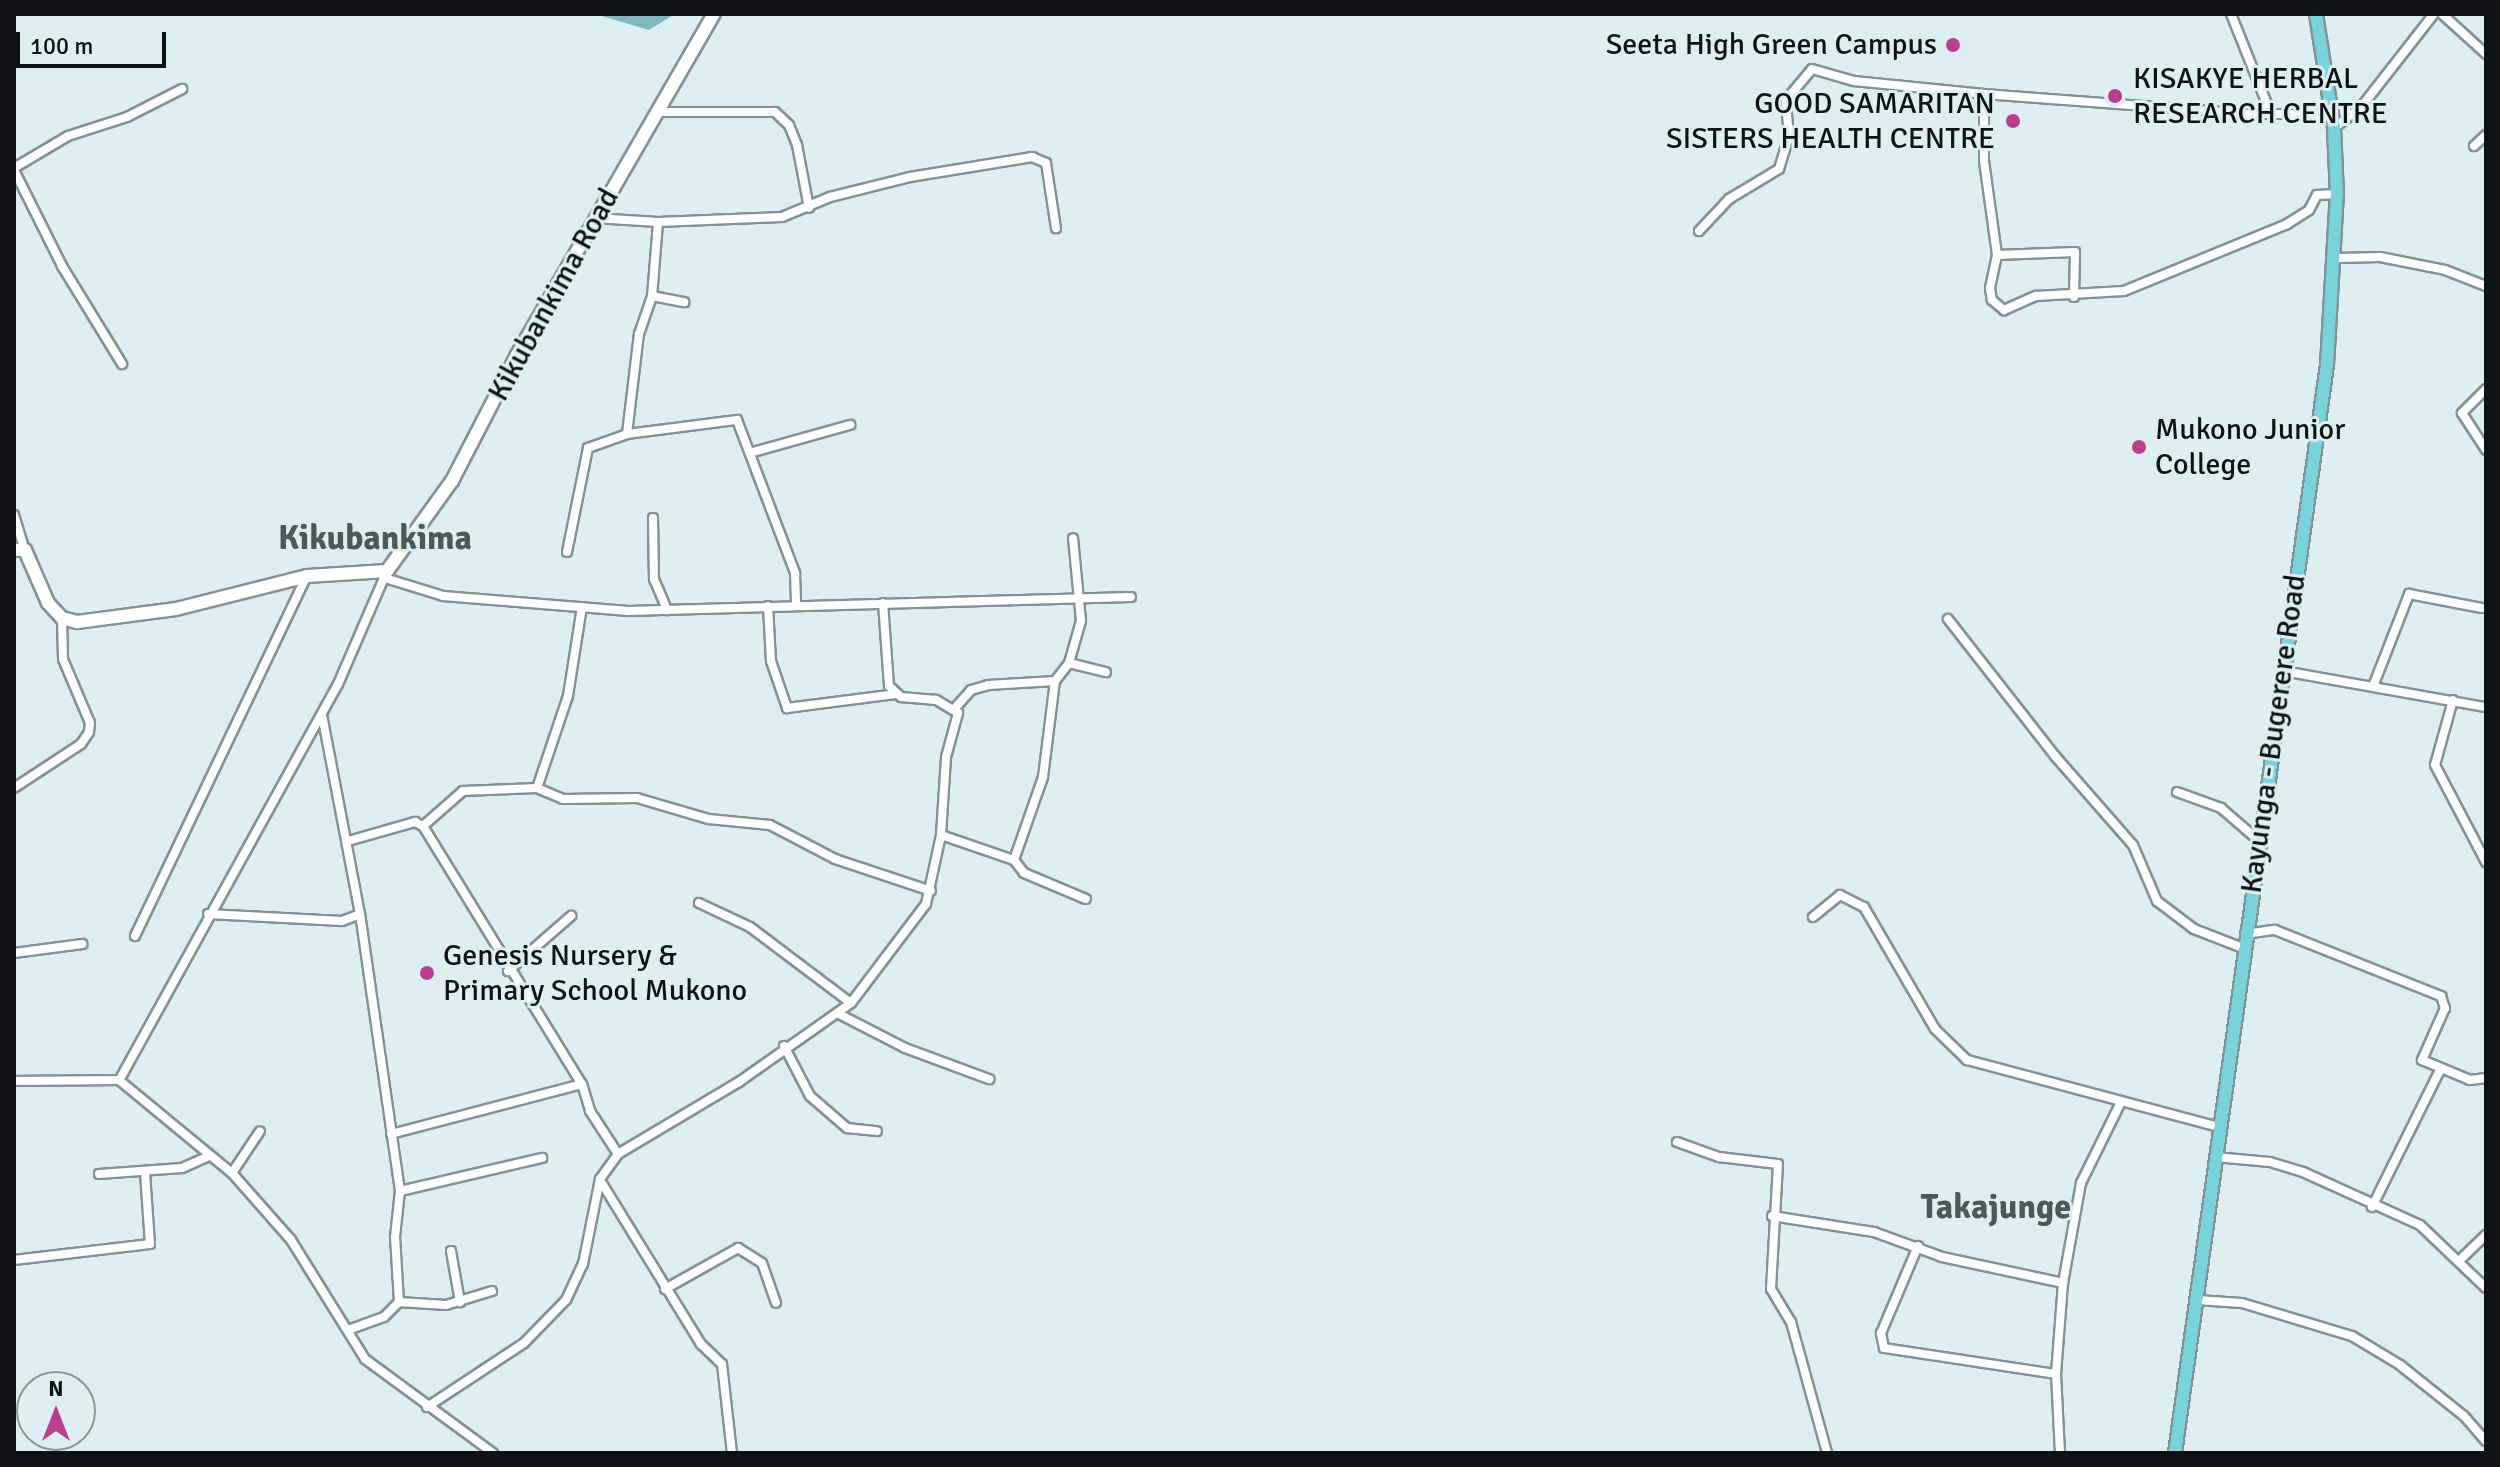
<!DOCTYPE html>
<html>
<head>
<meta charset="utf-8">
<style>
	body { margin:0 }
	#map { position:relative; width:2500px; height:1467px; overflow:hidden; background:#deeff1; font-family:Signika,sans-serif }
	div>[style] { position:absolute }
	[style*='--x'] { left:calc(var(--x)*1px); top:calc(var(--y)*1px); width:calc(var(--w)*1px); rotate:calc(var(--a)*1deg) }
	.forest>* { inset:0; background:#7db8be }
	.roads { filter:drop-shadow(2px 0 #839294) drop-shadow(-2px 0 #839294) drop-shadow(0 2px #839294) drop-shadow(0 -2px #839294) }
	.street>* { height:8px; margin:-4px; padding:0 4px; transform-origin:4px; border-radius:4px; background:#fff }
	.secondary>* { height:12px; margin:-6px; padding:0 6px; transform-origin:6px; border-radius:6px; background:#fff }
	.primary>* { height:12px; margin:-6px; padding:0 6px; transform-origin:6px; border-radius:6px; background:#77d4dc }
	.dots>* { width:22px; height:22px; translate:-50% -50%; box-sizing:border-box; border:4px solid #deeff1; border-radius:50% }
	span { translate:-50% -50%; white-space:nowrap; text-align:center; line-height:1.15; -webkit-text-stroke:6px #deeff1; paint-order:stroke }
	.poi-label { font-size:30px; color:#0d1314 }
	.right { translate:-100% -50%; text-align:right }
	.left { translate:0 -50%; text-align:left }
	.street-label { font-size:30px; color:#0d1314 }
	.quarter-label { font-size:34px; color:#4b595b; font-weight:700 }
	.frame { position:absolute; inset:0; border:16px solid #0d1314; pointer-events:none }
	.north { position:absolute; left:16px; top:1371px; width:80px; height:80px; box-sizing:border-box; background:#deeff1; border:2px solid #8a9799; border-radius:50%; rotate:0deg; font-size:22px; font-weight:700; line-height:32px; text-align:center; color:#0d1314 }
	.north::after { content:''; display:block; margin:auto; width:28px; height:36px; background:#b93e8e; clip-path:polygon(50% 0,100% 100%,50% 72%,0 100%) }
	.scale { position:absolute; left:16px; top:32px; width:150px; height:36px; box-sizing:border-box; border:4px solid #0d1314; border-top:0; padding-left:10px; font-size:24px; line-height:28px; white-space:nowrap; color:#0d1314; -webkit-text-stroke:6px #deeff1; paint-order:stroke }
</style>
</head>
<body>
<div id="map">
	<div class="forest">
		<i style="clip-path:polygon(595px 14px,675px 14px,649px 30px)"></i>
	</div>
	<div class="roads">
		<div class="street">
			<i style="--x:2231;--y:14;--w:108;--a:68.2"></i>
			<i style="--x:2442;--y:14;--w:59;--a:42.3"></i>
			<i style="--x:1984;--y:94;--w:67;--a:90"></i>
			<i style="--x:1984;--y:161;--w:95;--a:82.1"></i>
			<i style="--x:1997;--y:255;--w:34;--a:102"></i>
			<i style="--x:1990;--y:288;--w:12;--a:81"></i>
			<i style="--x:1992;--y:300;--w:16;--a:40"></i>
			<i style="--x:2004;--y:310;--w:35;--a:-24"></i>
			<i style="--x:2036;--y:296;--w:88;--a:-3.3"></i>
			<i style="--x:2124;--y:291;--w:176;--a:-22.3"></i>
			<i style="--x:2287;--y:224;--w:26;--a:-32"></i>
			<i style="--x:2309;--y:210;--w:17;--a:-62"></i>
			<i style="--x:2317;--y:195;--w:20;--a:-3"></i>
			<i style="--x:657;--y:112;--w:118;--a:0"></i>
			<i style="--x:775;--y:112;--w:19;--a:43"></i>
			<i style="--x:789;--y:125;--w:22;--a:68"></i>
			<i style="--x:797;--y:145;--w:64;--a:79.2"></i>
			<i style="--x:2334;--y:128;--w:36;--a:-38"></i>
			<i style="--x:2362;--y:106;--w:117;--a:-52"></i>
			<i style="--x:2474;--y:146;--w:16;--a:-43"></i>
			<i style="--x:14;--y:168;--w:63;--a:-30.7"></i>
			<i style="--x:68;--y:136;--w:62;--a:-17.9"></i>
			<i style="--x:127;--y:117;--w:62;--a:-27"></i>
			<i style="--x:14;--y:170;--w:107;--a:63.4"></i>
			<i style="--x:62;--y:266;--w:115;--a:58.5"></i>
			<i style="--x:595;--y:218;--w:63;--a:3.6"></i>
			<i style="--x:658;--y:222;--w:124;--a:-2.3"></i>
			<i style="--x:782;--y:217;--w:52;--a:-22.6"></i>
			<i style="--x:830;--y:197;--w:82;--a:-14"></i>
			<i style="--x:910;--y:177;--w:124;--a:-9.3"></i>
			<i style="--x:1032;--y:157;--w:15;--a:23"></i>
			<i style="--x:1046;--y:163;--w:66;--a:81.3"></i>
			<i style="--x:1699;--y:231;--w:44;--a:-46.8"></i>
			<i style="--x:1729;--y:199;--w:58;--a:-31"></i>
			<i style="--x:1779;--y:169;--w:34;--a:-73"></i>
			<i style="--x:1789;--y:137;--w:37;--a:-95"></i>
			<i style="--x:1786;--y:100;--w:40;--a:-50"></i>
			<i style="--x:1812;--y:69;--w:44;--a:15.9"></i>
			<i style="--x:1854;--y:81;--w:131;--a:5.7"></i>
			<i style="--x:1984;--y:94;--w:265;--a:4.3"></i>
			<i style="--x:2248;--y:114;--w:85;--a:0"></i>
			<i style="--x:1997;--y:255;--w:78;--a:-2.2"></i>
			<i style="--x:2075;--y:252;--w:45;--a:91.3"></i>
			<i style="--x:2337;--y:258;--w:43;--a:-1.3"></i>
			<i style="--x:2380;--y:257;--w:66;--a:11.3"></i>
			<i style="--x:2445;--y:270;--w:44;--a:21.3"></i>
			<i style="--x:652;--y:296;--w:33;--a:11"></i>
			<i style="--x:2486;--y:389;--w:34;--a:135"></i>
			<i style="--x:2462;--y:413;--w:44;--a:57"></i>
			<i style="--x:627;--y:434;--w:101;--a:-83.2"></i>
			<i style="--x:639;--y:334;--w:39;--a:-71"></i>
			<i style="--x:652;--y:297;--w:75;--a:-85.4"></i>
			<i style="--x:753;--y:452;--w:101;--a:-15.6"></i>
			<i style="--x:14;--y:515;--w:37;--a:73"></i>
			<i style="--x:653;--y:518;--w:61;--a:89.1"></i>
			<i style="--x:654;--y:579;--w:34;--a:67"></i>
			<i style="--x:567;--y:552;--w:106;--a:-78.6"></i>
			<i style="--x:588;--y:448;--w:41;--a:-19.7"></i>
			<i style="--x:627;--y:434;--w:111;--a:-7.3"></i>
			<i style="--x:737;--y:420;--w:164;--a:69.2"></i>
			<i style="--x:795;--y:573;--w:33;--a:88"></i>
			<i style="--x:387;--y:571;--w:123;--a:113.4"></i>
			<i style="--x:338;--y:684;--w:453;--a:118.9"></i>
			<i style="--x:119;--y:1080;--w:146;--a:39.5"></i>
			<i style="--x:232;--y:1173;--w:89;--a:48.6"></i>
			<i style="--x:291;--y:1240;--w:140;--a:58.1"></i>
			<i style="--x:365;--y:1359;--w:159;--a:36.3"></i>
			<i style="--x:385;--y:578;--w:61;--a:17.2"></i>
			<i style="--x:443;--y:596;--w:186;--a:4.6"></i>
			<i style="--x:628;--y:611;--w:503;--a:-1.59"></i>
			<i style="--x:768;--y:606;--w:55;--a:86.9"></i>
			<i style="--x:771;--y:661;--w:50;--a:71.2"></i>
			<i style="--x:787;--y:708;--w:111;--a:-7.3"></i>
			<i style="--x:1948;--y:619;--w:174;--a:52"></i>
			<i style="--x:2055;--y:756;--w:118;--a:48.8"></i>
			<i style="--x:2133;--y:845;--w:61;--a:66.8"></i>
			<i style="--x:2157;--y:901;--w:46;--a:37.1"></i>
			<i style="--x:2194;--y:929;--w:53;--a:21.2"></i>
			<i style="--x:1069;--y:663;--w:38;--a:14"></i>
			<i style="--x:2283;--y:671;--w:206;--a:10.1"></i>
			<i style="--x:2374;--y:684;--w:97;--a:-68.7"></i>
			<i style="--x:2409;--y:594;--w:74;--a:10.9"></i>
			<i style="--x:2453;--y:700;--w:67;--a:105.5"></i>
			<i style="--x:2435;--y:765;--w:110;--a:62.3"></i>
			<i style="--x:955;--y:708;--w:24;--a:-48"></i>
			<i style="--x:971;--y:690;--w:18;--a:-16"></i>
			<i style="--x:988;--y:685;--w:67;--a:-3.4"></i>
			<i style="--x:14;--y:788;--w:80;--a:-33.3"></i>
			<i style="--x:81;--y:744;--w:14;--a:-56"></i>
			<i style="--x:89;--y:732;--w:9;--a:-84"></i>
			<i style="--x:90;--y:723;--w:69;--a:-112.9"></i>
			<i style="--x:63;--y:659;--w:41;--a:-91.4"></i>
			<i style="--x:537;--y:788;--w:28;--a:23"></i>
			<i style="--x:563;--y:799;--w:74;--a:-0.8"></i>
			<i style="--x:637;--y:798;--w:75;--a:16.3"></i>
			<i style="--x:709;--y:819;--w:61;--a:5.6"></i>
			<i style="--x:770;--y:825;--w:73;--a:27.6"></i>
			<i style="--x:835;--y:859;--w:101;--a:18.4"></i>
			<i style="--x:2177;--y:792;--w:47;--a:20"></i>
			<i style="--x:2221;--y:808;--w:49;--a:40.9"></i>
			<i style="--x:423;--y:826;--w:53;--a:-41.2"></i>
			<i style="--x:463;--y:791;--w:74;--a:-2.3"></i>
			<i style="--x:537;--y:788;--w:97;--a:-71.4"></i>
			<i style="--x:568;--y:696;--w:90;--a:-81.1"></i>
			<i style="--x:941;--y:835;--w:77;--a:18.9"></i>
			<i style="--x:1014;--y:860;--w:16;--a:52"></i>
			<i style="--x:1024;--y:873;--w:67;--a:22.8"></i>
			<i style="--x:348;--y:841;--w:70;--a:-15.8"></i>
			<i style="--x:415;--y:822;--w:9;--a:27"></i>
			<i style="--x:423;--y:826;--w:303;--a:58.4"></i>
			<i style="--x:582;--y:1084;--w:28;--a:73"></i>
			<i style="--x:590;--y:1111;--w:51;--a:56.9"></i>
			<i style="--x:1014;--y:860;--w:88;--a:-70.7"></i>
			<i style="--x:1043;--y:777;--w:97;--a:-82.9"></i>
			<i style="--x:1055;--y:681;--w:23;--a:-52"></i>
			<i style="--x:1069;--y:663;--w:44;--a:-74.1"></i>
			<i style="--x:1081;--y:621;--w:83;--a:-95.5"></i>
			<i style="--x:699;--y:903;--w:56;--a:25.2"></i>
			<i style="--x:750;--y:927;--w:126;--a:37"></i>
			<i style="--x:208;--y:914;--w:134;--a:3"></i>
			<i style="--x:342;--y:921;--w:19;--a:-21"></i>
			<i style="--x:360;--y:914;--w:203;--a:-100.8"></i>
			<i style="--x:1813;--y:917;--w:35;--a:-39"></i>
			<i style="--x:1840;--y:895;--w:27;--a:27"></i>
			<i style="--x:1864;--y:907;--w:141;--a:59.8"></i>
			<i style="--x:1935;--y:1029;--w:45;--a:44.1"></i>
			<i style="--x:1967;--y:1060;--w:260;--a:14.9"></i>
			<i style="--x:2245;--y:934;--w:30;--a:-8"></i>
			<i style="--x:2275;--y:930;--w:179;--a:21.7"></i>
			<i style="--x:2441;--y:996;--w:13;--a:72"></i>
			<i style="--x:2445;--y:1008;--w:57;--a:113.9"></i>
			<i style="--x:2422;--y:1060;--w:52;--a:22.6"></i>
			<i style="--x:2470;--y:1080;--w:16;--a:-7"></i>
			<i style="--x:135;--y:936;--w:398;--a:-64.5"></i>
			<i style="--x:14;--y:953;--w:69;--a:-7.5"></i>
			<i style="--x:508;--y:971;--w:84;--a:-41.1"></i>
			<i style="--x:837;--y:1013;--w:76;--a:27.2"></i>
			<i style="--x:905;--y:1048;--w:90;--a:20.3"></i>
			<i style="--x:784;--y:1046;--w:56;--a:62.5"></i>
			<i style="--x:810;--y:1096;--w:49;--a:40.9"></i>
			<i style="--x:847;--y:1128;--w:30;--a:6"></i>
			<i style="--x:14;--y:1081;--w:105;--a:-0.5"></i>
			<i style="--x:391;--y:1134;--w:197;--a:-14.7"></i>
			<i style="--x:1677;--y:1142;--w:45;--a:19.7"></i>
			<i style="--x:1719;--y:1157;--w:59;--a:6.8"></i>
			<i style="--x:1778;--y:1164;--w:125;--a:93.2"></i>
			<i style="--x:1771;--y:1289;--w:39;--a:59"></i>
			<i style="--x:1791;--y:1322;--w:136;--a:74.6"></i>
			<i style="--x:2215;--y:1157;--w:55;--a:5.2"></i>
			<i style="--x:2270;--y:1162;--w:34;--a:17"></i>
			<i style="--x:2303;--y:1172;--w:128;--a:24.4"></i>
			<i style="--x:2420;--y:1225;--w:91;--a:43.7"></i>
			<i style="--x:232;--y:1173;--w:50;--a:-56.3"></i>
			<i style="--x:99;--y:1174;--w:83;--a:-4.1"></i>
			<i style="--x:182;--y:1168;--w:30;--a:-24"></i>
			<i style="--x:600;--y:1180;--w:193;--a:58.4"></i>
			<i style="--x:701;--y:1344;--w:29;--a:44"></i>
			<i style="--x:722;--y:1364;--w:90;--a:83.6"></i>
			<i style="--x:400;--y:1191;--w:146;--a:-13.1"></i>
			<i style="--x:2372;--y:1207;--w:153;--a:-63.6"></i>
			<i style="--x:1772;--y:1216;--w:103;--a:8.9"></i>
			<i style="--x:1874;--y:1232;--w:72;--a:20.2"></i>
			<i style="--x:1942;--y:1257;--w:124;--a:12.1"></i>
			<i style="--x:1918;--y:1246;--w:95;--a:113"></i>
			<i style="--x:1881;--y:1333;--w:15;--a:79"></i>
			<i style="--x:1884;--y:1348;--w:174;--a:8.6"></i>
			<i style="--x:451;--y:1251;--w:52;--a:80"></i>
			<i style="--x:14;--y:1260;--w:137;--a:-6.7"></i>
			<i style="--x:150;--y:1244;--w:72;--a:-94"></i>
			<i style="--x:2460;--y:1260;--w:36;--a:-44"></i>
			<i style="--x:665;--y:1289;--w:84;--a:-29.3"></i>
			<i style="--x:738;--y:1248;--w:28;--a:32"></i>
			<i style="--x:762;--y:1263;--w:42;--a:70.7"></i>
			<i style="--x:2197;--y:1300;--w:45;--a:3.8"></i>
			<i style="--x:2242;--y:1303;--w:115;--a:16.7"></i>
			<i style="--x:2352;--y:1336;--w:56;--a:31.1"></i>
			<i style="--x:2400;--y:1365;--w:82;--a:38.6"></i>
			<i style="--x:2464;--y:1416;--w:33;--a:49"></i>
			<i style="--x:399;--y:1302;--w:47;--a:3.7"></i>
			<i style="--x:446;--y:1305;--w:48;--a:-16.9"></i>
			<i style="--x:348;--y:1330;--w:38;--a:-20"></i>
			<i style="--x:384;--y:1317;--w:21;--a:-45"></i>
			<i style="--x:399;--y:1302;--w:65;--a:-93.5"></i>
			<i style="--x:395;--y:1237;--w:46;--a:-83.8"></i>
			<i style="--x:400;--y:1191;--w:280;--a:-98.2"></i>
			<i style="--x:427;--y:1407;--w:116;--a:-33.4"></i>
			<i style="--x:524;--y:1343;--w:60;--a:-45.7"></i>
			<i style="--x:566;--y:1300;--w:40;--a:-65"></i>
			<i style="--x:583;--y:1264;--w:87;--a:-78.7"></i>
			<i style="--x:600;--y:1179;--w:31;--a:-54"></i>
			<i style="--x:618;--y:1154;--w:141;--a:-30.8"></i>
			<i style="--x:739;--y:1082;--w:137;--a:-35.2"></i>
			<i style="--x:851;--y:1003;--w:124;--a:-52.9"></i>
			<i style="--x:926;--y:904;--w:71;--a:-77.7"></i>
			<i style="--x:941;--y:835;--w:78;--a:-86.3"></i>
			<i style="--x:946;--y:757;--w:46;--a:-74.7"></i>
			<i style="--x:958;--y:713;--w:26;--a:-149"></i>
			<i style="--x:936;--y:700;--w:35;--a:-175"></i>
			<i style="--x:901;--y:697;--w:16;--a:-137"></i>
			<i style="--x:889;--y:686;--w:83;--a:-94.1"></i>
			<i style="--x:2060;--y:1453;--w:79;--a:-92.9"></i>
			<i style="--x:2056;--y:1374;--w:91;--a:-85.6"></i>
			<i style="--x:2063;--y:1283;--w:102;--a:-79.8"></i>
			<i style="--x:2081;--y:1183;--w:90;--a:-63.7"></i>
		</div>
		<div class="secondary">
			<i style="--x:14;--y:550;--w:11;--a:0"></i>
			<i style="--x:25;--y:550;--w:58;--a:66.5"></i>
			<i style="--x:48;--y:603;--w:21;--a:47"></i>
			<i style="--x:62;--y:618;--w:16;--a:15"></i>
			<i style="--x:77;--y:622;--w:100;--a:-7.5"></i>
			<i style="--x:176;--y:609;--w:135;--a:-14.1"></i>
			<i style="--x:307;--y:576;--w:80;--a:-3.6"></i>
			<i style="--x:387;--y:571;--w:111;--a:-54.2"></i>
			<i style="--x:452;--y:481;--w:142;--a:-62.7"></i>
			<i style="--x:517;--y:355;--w:394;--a:-60"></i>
		</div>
		<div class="primary">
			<i style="--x:2175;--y:1453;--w:1099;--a:-82.05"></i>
			<i style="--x:2327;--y:365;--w:171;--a:-86.7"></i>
			<i style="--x:2337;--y:194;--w:66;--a:-92.6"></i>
			<i style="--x:2334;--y:128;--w:115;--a:-99"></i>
		</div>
	</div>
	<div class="dots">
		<i style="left:1953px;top:45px;background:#b93e8e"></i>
		<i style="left:2115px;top:96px;background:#b93e8e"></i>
		<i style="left:2013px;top:121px;background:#b93e8e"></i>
		<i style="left:2139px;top:447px;background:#b93e8e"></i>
		<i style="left:427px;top:973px;background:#b93e8e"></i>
	</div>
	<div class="poi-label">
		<span class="right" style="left:1937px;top:45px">Seeta High Green Campus</span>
		<span class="left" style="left:2133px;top:96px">KISAKYE HERBAL<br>RESEARCH CENTRE</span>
		<span class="right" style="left:1995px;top:121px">GOOD SAMARITAN<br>SISTERS HEALTH CENTRE</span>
		<span class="left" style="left:2155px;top:447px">Mukono Junior<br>College</span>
		<span class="left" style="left:443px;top:973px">Genesis Nursery &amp;<br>Primary School Mukono</span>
	</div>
	<div class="street-label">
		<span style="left:554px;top:295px;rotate:-61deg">Kikubankima Road</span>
		<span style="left:2274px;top:734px;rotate:-82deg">Kayunga - Bugerere Road</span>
	</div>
	<div class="quarter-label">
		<span style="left:375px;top:539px">Kikubankima</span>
		<span style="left:1996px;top:1208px">Takajunge</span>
	</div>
	<div class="frame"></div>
	<div class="north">N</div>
	<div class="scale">100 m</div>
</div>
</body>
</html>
